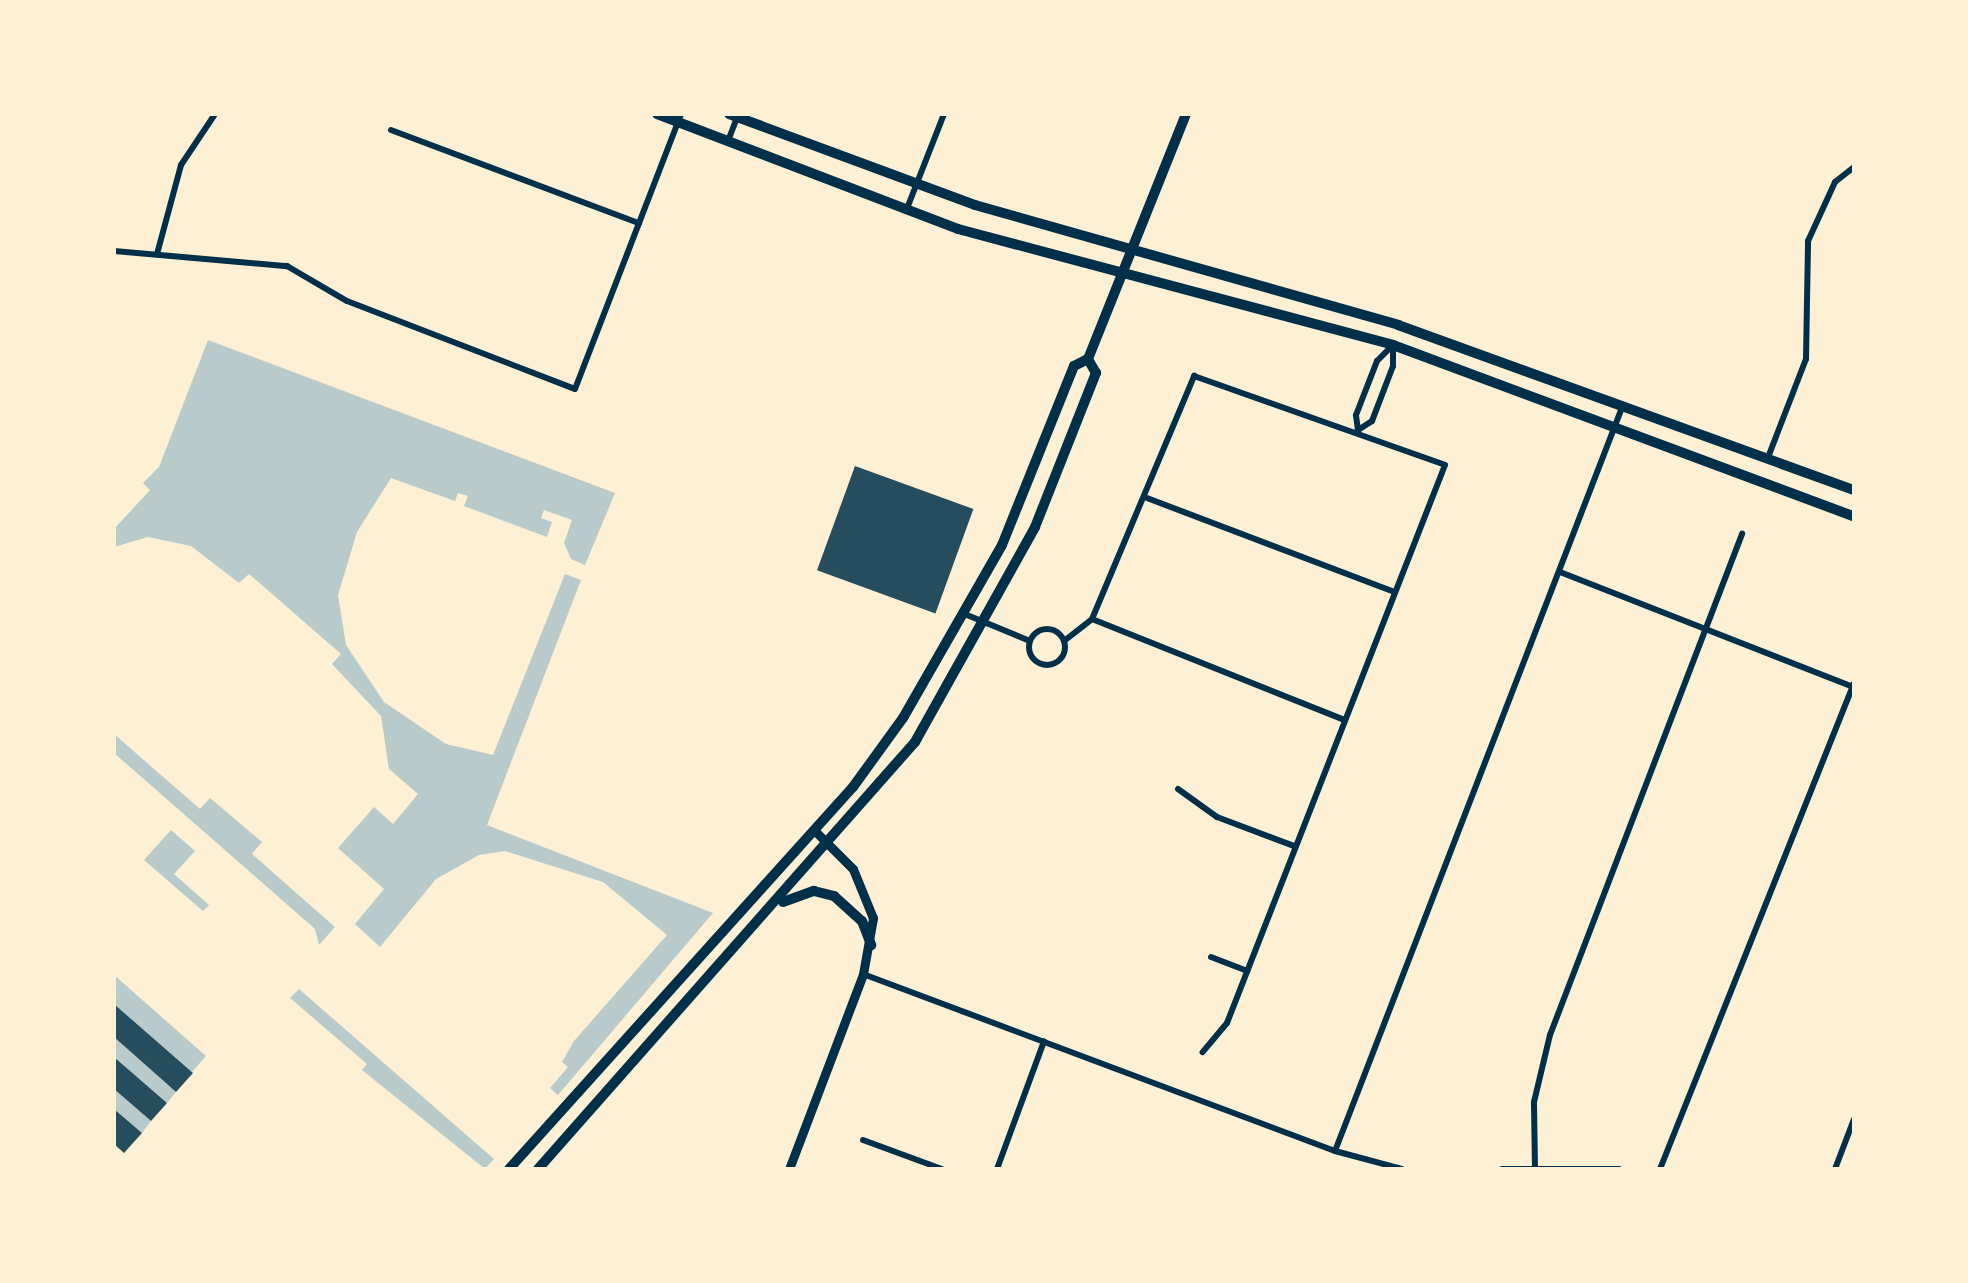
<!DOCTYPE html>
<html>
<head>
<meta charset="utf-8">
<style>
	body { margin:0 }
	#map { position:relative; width:1968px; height:1283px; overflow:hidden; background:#fdf0d5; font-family:Quicksand,sans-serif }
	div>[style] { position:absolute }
	.green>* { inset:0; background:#b9caca }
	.building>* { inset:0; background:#264d5e; transform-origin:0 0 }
	.minor>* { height:6px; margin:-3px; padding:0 3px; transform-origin:3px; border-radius:3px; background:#003049 }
	.minor>.ring { margin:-3px; padding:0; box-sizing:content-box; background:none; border:6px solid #003049; border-radius:50% }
	.secondary>* { height:9px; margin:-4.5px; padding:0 4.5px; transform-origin:4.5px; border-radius:4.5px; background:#003049 }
	.primary>* { height:10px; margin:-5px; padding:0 5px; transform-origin:5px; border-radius:5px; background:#003049 }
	span { translate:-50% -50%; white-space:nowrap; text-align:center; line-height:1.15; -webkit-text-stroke:6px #fdf0d5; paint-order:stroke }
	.frame { position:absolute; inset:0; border:116px solid #fdf0d5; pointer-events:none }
</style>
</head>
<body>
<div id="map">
	<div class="green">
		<div style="clip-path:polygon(208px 340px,615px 493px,585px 565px,571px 559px,564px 543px,572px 520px,544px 510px,541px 518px,552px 522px,547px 537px,464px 506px,468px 496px,458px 493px,455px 501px,391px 478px,357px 532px,338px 595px,346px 645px,384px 702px,446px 744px,493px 755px,565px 574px,581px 580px,487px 825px,713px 913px,558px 1095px,550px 1088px,568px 1067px,562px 1062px,574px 1041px,667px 935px,603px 882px,505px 851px,479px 855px,436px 879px,380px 947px,355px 924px,384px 889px,338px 848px,374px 807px,393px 824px,418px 794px,389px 769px,381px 716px,332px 664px,341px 654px,249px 574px,239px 583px,191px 546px,148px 537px,114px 547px,114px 529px,150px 490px,143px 483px,159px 467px)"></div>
		<div style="clip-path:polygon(114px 734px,200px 809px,210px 798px,262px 842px,252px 854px,335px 927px,319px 945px,315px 929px,114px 753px)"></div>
		<div style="clip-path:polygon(171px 830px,195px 851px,174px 874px,209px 905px,203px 911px,144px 860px)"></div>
		<div style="clip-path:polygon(114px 975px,206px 1056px,192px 1072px,114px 1004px)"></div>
		<div style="clip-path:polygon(299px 989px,494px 1159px,485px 1169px,362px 1070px,367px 1064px,290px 998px)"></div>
		<div style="clip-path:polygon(114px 1037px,176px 1092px,167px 1103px,114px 1057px)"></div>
		<div style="clip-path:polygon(114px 1089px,151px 1121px,142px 1133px,114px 1109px)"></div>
	</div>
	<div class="building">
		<div style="left:855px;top:466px;width:126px;height:111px;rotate:20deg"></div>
		<div style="clip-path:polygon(114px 1004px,193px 1073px,176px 1092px,114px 1037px)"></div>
		<div style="clip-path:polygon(114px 1057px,167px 1103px,151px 1121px,114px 1089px)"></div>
		<div style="clip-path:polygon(114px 1109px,142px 1133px,124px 1153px,114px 1144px)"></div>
	</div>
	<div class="minor">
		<div style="left:391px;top:130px;width:265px;rotate:20.6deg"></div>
		<div style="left:728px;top:141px;width:28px;rotate:-69deg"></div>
		<div style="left:906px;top:211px;width:104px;rotate:-68.6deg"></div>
		<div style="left:114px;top:251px;width:174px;rotate:5deg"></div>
		<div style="left:287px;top:266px;width:69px;rotate:30.3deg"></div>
		<div style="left:347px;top:301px;width:244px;rotate:21.1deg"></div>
		<div style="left:575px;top:389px;width:295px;rotate:-68.9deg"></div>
		<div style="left:157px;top:254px;width:92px;rotate:-74.9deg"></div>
		<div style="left:181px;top:165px;width:61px;rotate:-56.3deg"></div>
		<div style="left:1393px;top:345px;width:21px;rotate:90deg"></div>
		<div style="left:1393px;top:366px;width:59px;rotate:110.9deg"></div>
		<div style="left:1372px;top:421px;width:17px;rotate:147deg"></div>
		<div style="left:1358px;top:430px;width:15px;rotate:-98deg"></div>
		<div style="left:1356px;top:415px;width:58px;rotate:-68.7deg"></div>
		<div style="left:1377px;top:361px;width:23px;rotate:-45deg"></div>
		<div style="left:1767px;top:460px;width:108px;rotate:-68.9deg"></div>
		<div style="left:1806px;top:359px;width:118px;rotate:-89deg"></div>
		<div style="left:1808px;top:241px;width:65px;rotate:-65.4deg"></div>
		<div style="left:1835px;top:182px;width:24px;rotate:-38deg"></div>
		<div style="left:1147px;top:498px;width:262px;rotate:20.8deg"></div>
		<div style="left:1560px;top:572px;width:315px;rotate:21.4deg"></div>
		<div style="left:967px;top:615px;width:68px;rotate:22.4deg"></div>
		<div style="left:1092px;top:619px;width:264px;rotate:-67.2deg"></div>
		<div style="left:1194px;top:376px;width:266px;rotate:19.5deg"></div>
		<div style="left:1445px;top:465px;width:599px;rotate:111.34deg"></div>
		<div style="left:1227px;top:1023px;width:38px;rotate:130deg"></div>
		<div class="ring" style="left:1029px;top:629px;width:30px;height:30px"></div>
		<div style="left:1064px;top:641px;width:36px;rotate:-38deg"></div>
		<div style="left:1092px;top:619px;width:269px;rotate:21.8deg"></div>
		<div style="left:1178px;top:789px;width:48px;rotate:35.7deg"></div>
		<div style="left:1217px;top:817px;width:82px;rotate:20.6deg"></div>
		<div style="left:1211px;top:957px;width:39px;rotate:21deg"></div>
		<div style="left:863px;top:974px;width:504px;rotate:20.56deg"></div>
		<div style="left:1335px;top:1151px;width:69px;rotate:15deg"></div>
		<div style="left:863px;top:1140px;width:84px;rotate:20.2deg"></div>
		<div style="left:1335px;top:1151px;width:800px;rotate:-68.89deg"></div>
		<div style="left:997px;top:1169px;width:136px;rotate:-69.8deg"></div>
		<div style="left:1502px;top:1169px;width:117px"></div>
		<div style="left:1535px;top:1169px;width:67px;rotate:-90.9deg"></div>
		<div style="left:1534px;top:1102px;width:69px;rotate:-76.6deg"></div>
		<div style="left:1550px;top:1035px;width:537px;rotate:-69.03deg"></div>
		<div style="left:1660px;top:1169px;width:523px;rotate:-68.24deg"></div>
		<div style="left:1835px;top:1169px;width:53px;rotate:-69.2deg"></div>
	</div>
	<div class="secondary">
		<div style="left:789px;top:1169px;width:209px;rotate:-69.2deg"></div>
		<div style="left:863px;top:974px;width:57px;rotate:-79.9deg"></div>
		<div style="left:873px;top:918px;width:53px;rotate:-112.2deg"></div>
		<div style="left:853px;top:869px;width:55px;rotate:-135deg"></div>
	</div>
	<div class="primary">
		<div style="left:657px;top:114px;width:322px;rotate:20.9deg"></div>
		<div style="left:958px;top:229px;width:450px;rotate:14.9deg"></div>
		<div style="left:1393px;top:345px;width:492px;rotate:20.4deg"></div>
		<div style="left:729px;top:114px;width:262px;rotate:20.3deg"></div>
		<div style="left:975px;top:205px;width:440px;rotate:15.8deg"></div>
		<div style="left:1398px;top:325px;width:485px;rotate:19.9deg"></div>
		<div style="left:783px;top:902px;width:33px;rotate:-20deg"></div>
		<div style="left:814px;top:891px;width:21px;rotate:14deg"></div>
		<div style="left:834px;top:896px;width:38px;rotate:42deg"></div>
		<div style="left:862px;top:921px;width:26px;rotate:69deg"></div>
		<div style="left:509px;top:1169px;width:514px;rotate:-48deg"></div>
		<div style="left:853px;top:787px;width:85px;rotate:-54.1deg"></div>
		<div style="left:903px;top:718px;width:199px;rotate:-60.2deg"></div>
		<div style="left:1002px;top:545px;width:193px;rotate:-68.1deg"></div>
		<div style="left:1074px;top:366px;width:16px;rotate:-27deg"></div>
		<div style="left:1088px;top:359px;width:264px;rotate:-68.2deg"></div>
		<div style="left:538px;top:1169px;width:570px;rotate:-48.56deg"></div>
		<div style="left:915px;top:742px;width:246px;rotate:-60.8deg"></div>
		<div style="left:1035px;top:527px;width:166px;rotate:-68.4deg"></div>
		<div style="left:1096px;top:373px;width:16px;rotate:-120deg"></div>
	</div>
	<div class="frame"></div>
</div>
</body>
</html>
